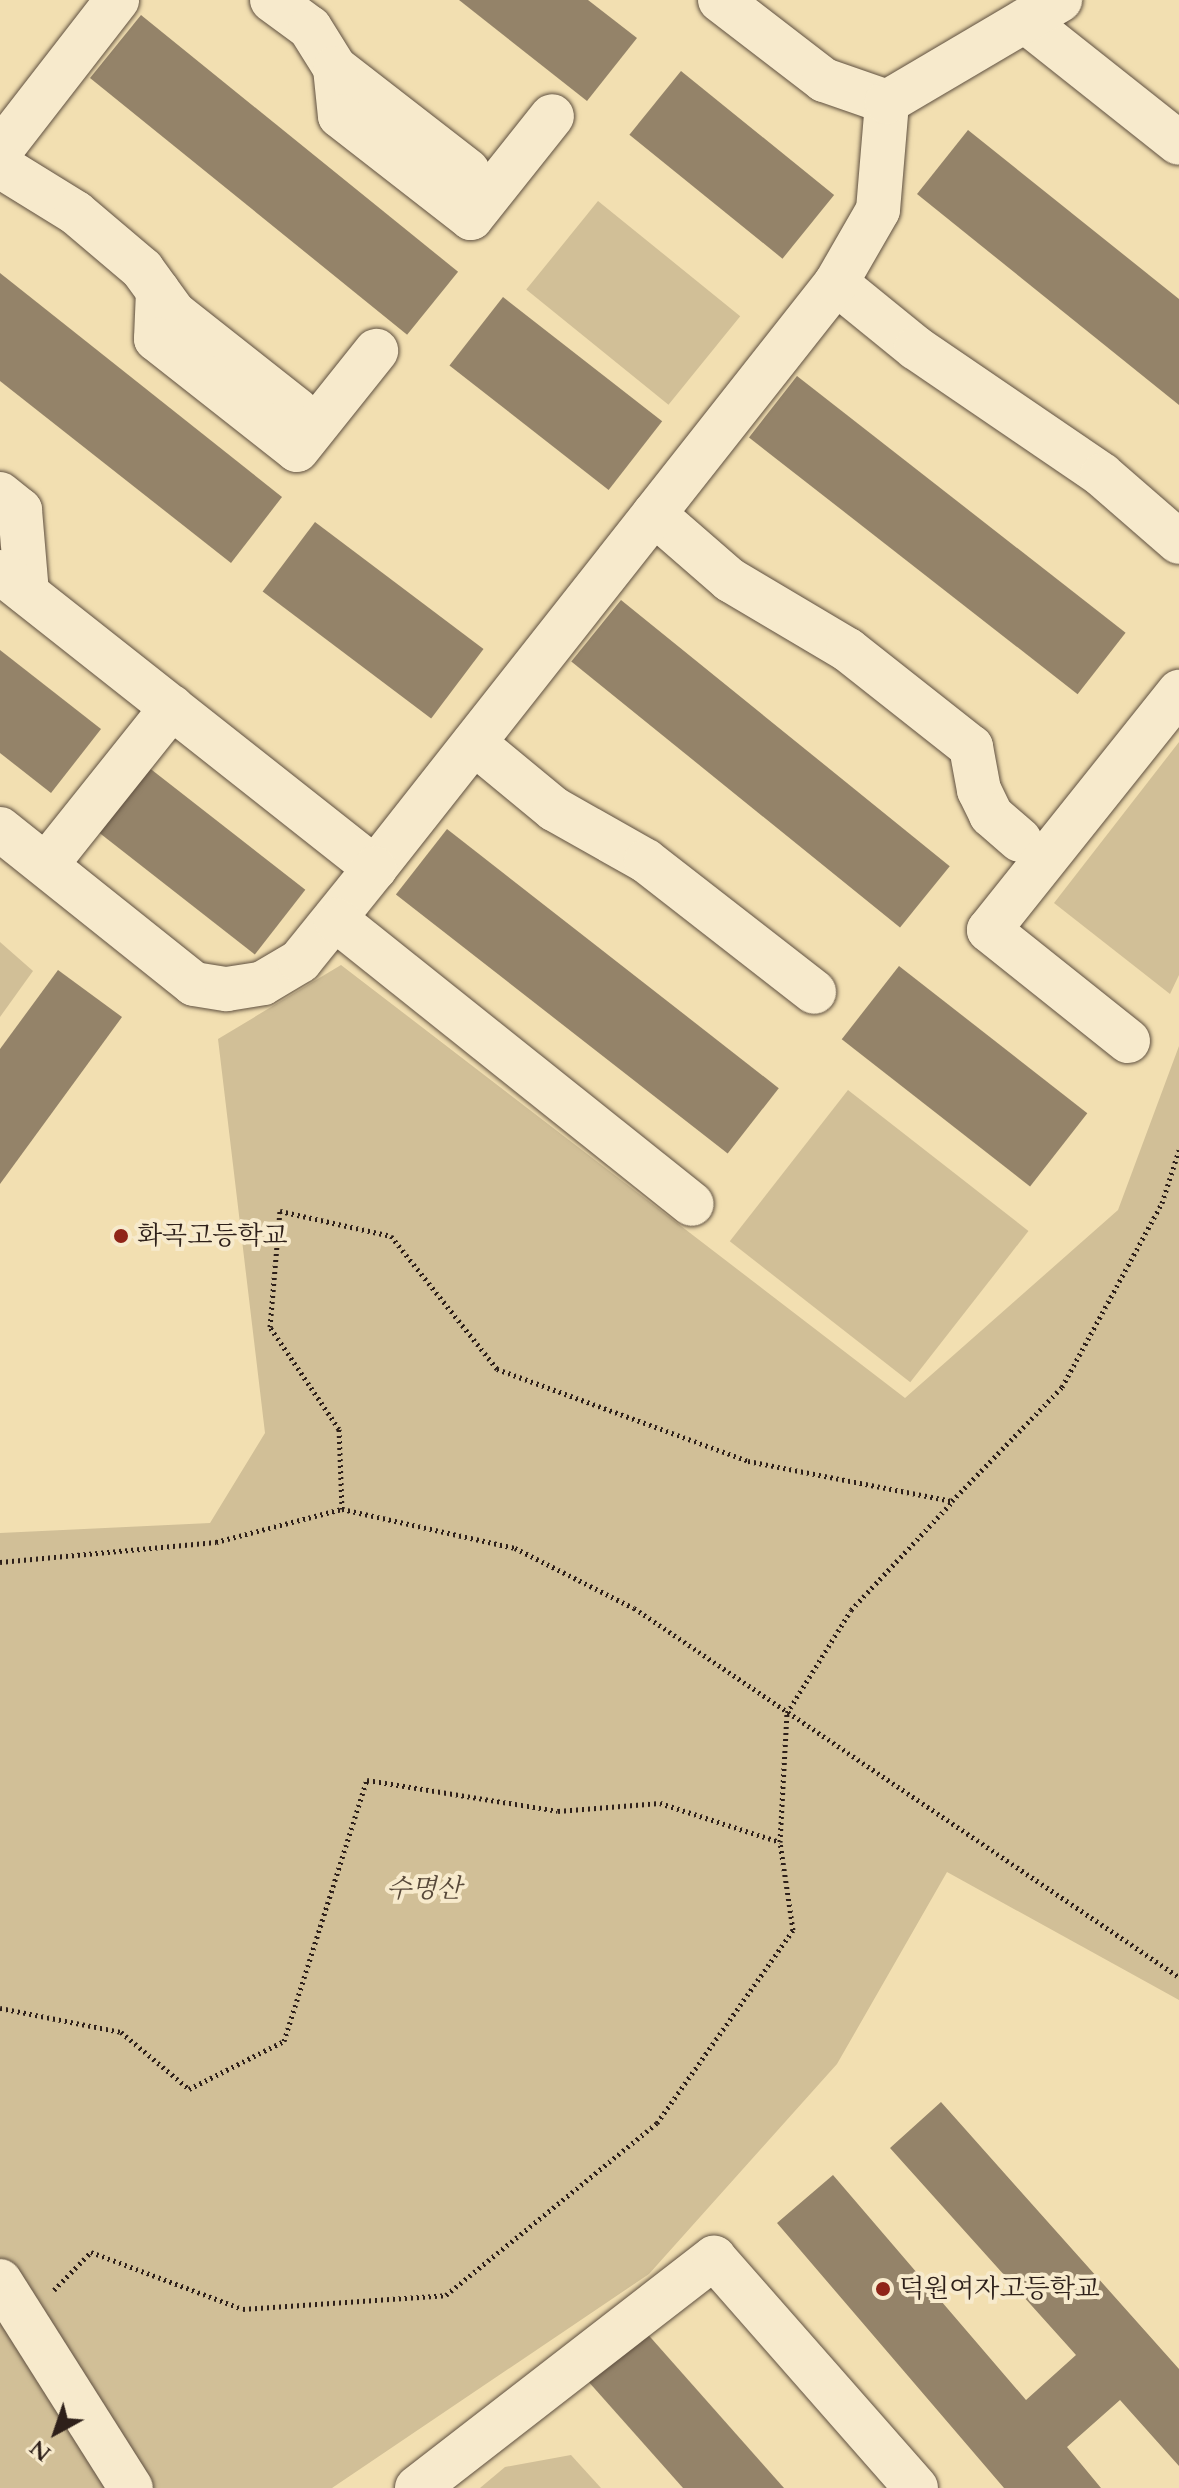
<!DOCTYPE html>
<html>
<head>
<meta charset="utf-8">
<style>
	body { margin:0 }
	#map { position:relative; width:1179px; height:2488px; overflow:hidden; background:#f2dfb1; font-family:Cardo,"Noto Serif KR",serif }
	div>[style] { position:absolute }
	.green>* { inset:0; background:#d1bf97; transform-origin:0 0 }
	.building>* { inset:0; background:#948369; transform-origin:0 0 }
	.path>* { height:5px; margin-top:-2.5px; transform-origin:0; background:repeating-linear-gradient(90deg,#2e201a 0 2px,transparent 0 6px) }
	.roads { filter:drop-shadow(0 0 2px #5f5040) drop-shadow(0 0 2px #5f5040) }
	.minor>* { height:44px; margin:-22px; padding:0 22px; transform-origin:22px; border-radius:22px; background:#f7eacc }
	.dots>* { width:22px; height:22px; translate:-50% -50%; box-sizing:border-box; border:4px solid #f7eacc; border-radius:50% }
	span { translate:-50% -50%; white-space:nowrap; text-align:center; line-height:1.15; -webkit-text-stroke:8px #f7eacc; paint-order:stroke }
	.poi-label { font-size:26px; color:#2e201a }
	.left { translate:0 -50%; text-align:left }
	.park-label { font-size:26px; color:#574839; font-style:italic }
	.north { position:absolute; left:16px; top:2392px; width:80px; height:80px; -webkit-text-stroke:6px #f7eacc; paint-order:stroke; rotate:220deg; font-size:22px; font-weight:700; line-height:32px; text-align:center; color:#2e201a }
	.north::after { content:''; display:block; margin:auto; width:28px; height:36px; background:#2e201a; clip-path:polygon(50% 0,100% 100%,50% 72%,0 100%) }
</style>
</head>
<body>
<div id="map">
	<div class="green">
		<div style="left:598px;top:201px;width:183px;height:114px;rotate:39deg"></div>
		<div style="clip-path:polygon(1179px 742px,1179px 975px,1170px 994px,1054px 903px)"></div>
		<div style="clip-path:polygon(0 942px,33px 971px,0 1017px)"></div>
		<div style="clip-path:polygon(341px 965px,905px 1398px,1118px 1210px,1179px 1046px,1179px 2000px,947px 1872px,837px 2064px,649px 2274px,332px 2488px,0 2488px,0 1533px,210px 1523px,265px 1433px,218px 1039px)"></div>
		<div style="left:848px;top:1090px;width:229px;height:192px;rotate:38deg"></div>
		<div style="clip-path:polygon(571px 2455px,601px 2488px,480px 2488px,505px 2467px)"></div>
	</div>
	<div class="building">
		<div style="clip-path:polygon(459px 0,588px 0,637px 38px,587px 101px)"></div>
		<div style="left:141px;top:15px;width:408px;height:81px;rotate:39deg"></div>
		<div style="left:681px;top:71px;width:197px;height:82px;rotate:39deg"></div>
		<div style="clip-path:polygon(968px 130px,1179px 299px,1179px 405px,917px 194px)"></div>
		<div style="clip-path:polygon(0 273px,282px 497px,231px 563px,0 381px)"></div>
		<div style="left:503px;top:297px;width:202px;height:87px;rotate:38deg"></div>
		<div style="left:797px;top:376px;width:417px;height:78px;rotate:38deg"></div>
		<div style="left:315px;top:522px;width:211px;height:87px;rotate:37deg"></div>
		<div style="left:621px;top:600px;width:423px;height:79px;rotate:39deg"></div>
		<div style="clip-path:polygon(0 650px,101px 729px,51px 793px,0 753px)"></div>
		<div style="left:143px;top:763px;width:206px;height:82px;rotate:38deg"></div>
		<div style="left:447px;top:829px;width:421px;height:83px;rotate:38deg"></div>
		<div style="left:899px;top:966px;width:239px;height:93px;rotate:38deg"></div>
		<div style="clip-path:polygon(58px 970px,122px 1017px,0 1184px,0 1049px)"></div>
		<div style="clip-path:polygon(941px 2102px,1179px 2369px,1179px 2466px,1120px 2400px,1067px 2447px,1101px 2488px,1004px 2488px,777px 2223px,833px 2175px,1026px 2400px,1076px 2355px,890px 2148px)"></div>
		<div style="clip-path:polygon(644px 2330px,784px 2488px,683px 2488px,587px 2380px)"></div>
	</div>
	<div class="path">
		<div style="left:342px;top:1509px;width:177px;rotate:12.7deg"></div>
		<div style="left:515px;top:1548px;width:133px;rotate:26.8deg"></div>
		<div style="left:634px;top:1608px;width:658px;rotate:34.1deg"></div>
		<div style="left:0;top:1562px;width:217px;rotate:-5.3deg"></div>
		<div style="left:216px;top:1542px;width:130px;rotate:-14.7deg"></div>
		<div style="left:342px;top:1509px;width:80px;rotate:-92.1deg"></div>
		<div style="left:339px;top:1429px;width:123px;rotate:-124.1deg"></div>
		<div style="left:270px;top:1327px;width:116px;rotate:-85.1deg"></div>
		<div style="left:280px;top:1211px;width:114px;rotate:12.7deg"></div>
		<div style="left:391px;top:1236px;width:170px;rotate:51.4deg"></div>
		<div style="left:497px;top:1369px;width:267px;rotate:20.1deg"></div>
		<div style="left:748px;top:1461px;width:208px;rotate:11.1deg"></div>
		<div style="left:952px;top:1501px;width:158px;rotate:-46deg"></div>
		<div style="left:1062px;top:1387px;width:209px;rotate:-61.5deg"></div>
		<div style="left:1162px;top:1203px;width:56px;rotate:-72.2deg"></div>
		<div style="left:0;top:2008px;width:123px;rotate:11.2deg"></div>
		<div style="left:121px;top:2032px;width:89px;rotate:40deg"></div>
		<div style="left:189px;top:2089px;width:106px;rotate:-26.8deg"></div>
		<div style="left:284px;top:2041px;width:274px;rotate:-72.4deg"></div>
		<div style="left:367px;top:1780px;width:193px;rotate:9.2deg"></div>
		<div style="left:558px;top:1811px;width:102px;rotate:-4.5deg"></div>
		<div style="left:660px;top:1803px;width:126px;rotate:18deg"></div>
		<div style="left:54px;top:2290px;width:53px;rotate:-45.8deg"></div>
		<div style="left:91px;top:2252px;width:162px;rotate:20.6deg"></div>
		<div style="left:243px;top:2309px;width:203px;rotate:-3.9deg"></div>
		<div style="left:446px;top:2295px;width:272px;rotate:-39.2deg"></div>
		<div style="left:657px;top:2123px;width:236px;rotate:-54.8deg"></div>
		<div style="left:793px;top:1930px;width:89px;rotate:-98.4deg"></div>
		<div style="left:780px;top:1842px;width:129px;rotate:-86.9deg"></div>
		<div style="left:787px;top:1713px;width:121px;rotate:-58.1deg"></div>
		<div style="left:851px;top:1610px;width:148px;rotate:-46.9deg"></div>
	</div>
	<div class="roads">
		<div class="minor">
			<div style="left:272px;top:0;width:47px;rotate:36.4deg"></div>
			<div style="left:310px;top:28px;width:47px;rotate:58deg"></div>
			<div style="left:335px;top:68px;width:168px;rotate:37.8deg"></div>
			<div style="left:720px;top:0;width:131px;rotate:37.6deg"></div>
			<div style="left:824px;top:80px;width:67px;rotate:19.2deg"></div>
			<div style="left:1025px;top:21px;width:196px;rotate:38.4deg"></div>
			<div style="left:335px;top:68px;width:48px;rotate:84.1deg"></div>
			<div style="left:340px;top:116px;width:166px;rotate:37.9deg"></div>
			<div style="left:471px;top:218px;width:130px;rotate:-51.5deg"></div>
			<div style="left:0;top:151px;width:191px;rotate:-52.2deg"></div>
			<div style="left:0;top:166px;width:89px;rotate:31.7deg"></div>
			<div style="left:76px;top:213px;width:87px;rotate:40.3deg"></div>
			<div style="left:142px;top:269px;width:54px;rotate:54deg"></div>
			<div style="left:174px;top:313px;width:157px;rotate:38.3deg"></div>
			<div style="left:836px;top:283px;width:103px;rotate:39.1deg"></div>
			<div style="left:916px;top:348px;width:225px;rotate:34.3deg"></div>
			<div style="left:1102px;top:475px;width:102px;rotate:41deg"></div>
			<div style="left:158px;top:291px;width:48px;rotate:92.4deg"></div>
			<div style="left:156px;top:339px;width:179px;rotate:38.2deg"></div>
			<div style="left:297px;top:450px;width:127px;rotate:-51.4deg"></div>
			<div style="left:0;top:494px;width:26px;rotate:39deg"></div>
			<div style="left:20px;top:510px;width:83px;rotate:85.2deg"></div>
			<div style="left:654px;top:514px;width:101px;rotate:41deg"></div>
			<div style="left:730px;top:580px;width:137px;rotate:30.7deg"></div>
			<div style="left:848px;top:650px;width:157px;rotate:38.3deg"></div>
			<div style="left:971px;top:747px;width:44px;rotate:79.5deg"></div>
			<div style="left:979px;top:790px;width:28px;rotate:64deg"></div>
			<div style="left:991px;top:815px;width:38px;rotate:41deg"></div>
			<div style="left:0;top:572px;width:478px;rotate:38.3deg"></div>
			<div style="left:375px;top:868px;width:745px;rotate:-51.76deg"></div>
			<div style="left:836px;top:283px;width:84px;rotate:-60.1deg"></div>
			<div style="left:878px;top:210px;width:108px;rotate:-85.2deg"></div>
			<div style="left:887px;top:102px;width:201px;rotate:-30.5deg"></div>
			<div style="left:474px;top:743px;width:104px;rotate:39.5deg"></div>
			<div style="left:554px;top:809px;width:106px;rotate:29.5deg"></div>
			<div style="left:646px;top:861px;width:213px;rotate:37.9deg"></div>
			<div style="left:0;top:829px;width:248px;rotate:38.6deg"></div>
			<div style="left:194px;top:984px;width:33px;rotate:9deg"></div>
			<div style="left:227px;top:989px;width:36px;rotate:-9deg"></div>
			<div style="left:263px;top:983px;width:43px;rotate:-30.7deg"></div>
			<div style="left:300px;top:961px;width:119px;rotate:-51.1deg"></div>
			<div style="left:46px;top:865px;width:202px;rotate:-51.4deg"></div>
			<div style="left:336px;top:920px;width:455px;rotate:38.6deg"></div>
			<div style="left:1128px;top:1041px;width:178px;rotate:-141.4deg"></div>
			<div style="left:989px;top:930px;width:305px;rotate:-51.4deg"></div>
			<div style="left:0;top:2281px;width:245px;rotate:57.7deg"></div>
			<div style="left:417px;top:2488px;width:376px;rotate:-37.8deg"></div>
			<div style="left:714px;top:2258px;width:306px;rotate:48.7deg"></div>
		</div>
	</div>
	<div class="dots">
		<div style="left:121px;top:1236px;background:#8f2418"></div>
		<div style="left:883px;top:2289px;background:#8f2418"></div>
	</div>
	<div class="poi-label">
		<span class="left" style="left:137px;top:1236px">화곡고등학교</span>
		<span class="left" style="left:899px;top:2289px">덕원여자고등학교</span>
	</div>
	<div class="park-label">
		<span style="left:424px;top:1889px">수명산</span>
	</div>
	<div class="north">N</div>
</div>
</body>
</html>
